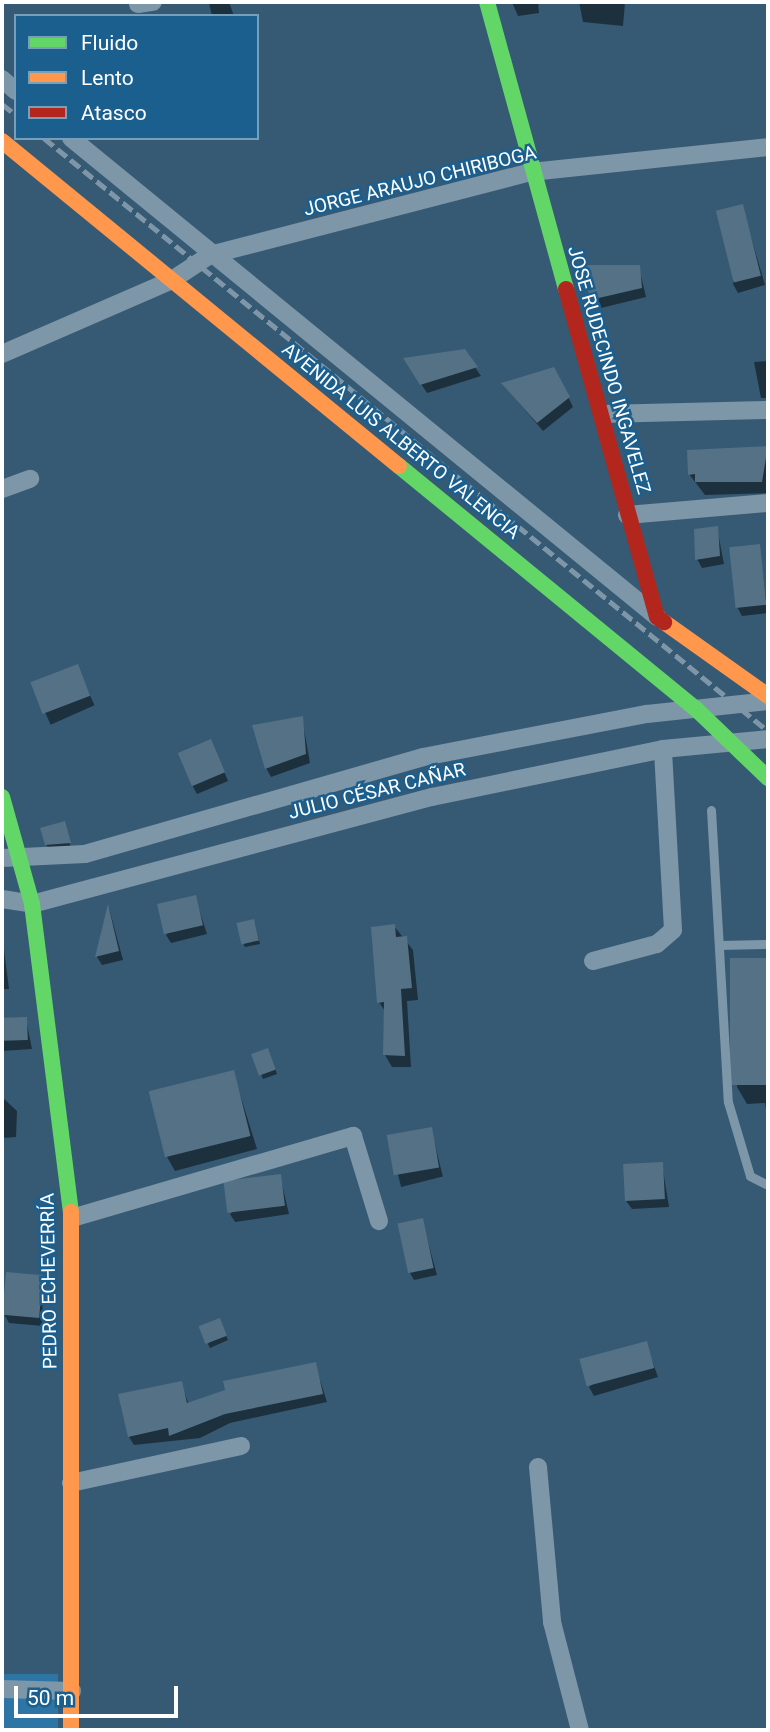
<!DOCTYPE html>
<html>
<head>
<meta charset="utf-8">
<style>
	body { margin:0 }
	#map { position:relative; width:770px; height:1732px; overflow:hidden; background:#365a74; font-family:Roboto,sans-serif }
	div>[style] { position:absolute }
	.green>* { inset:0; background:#2c75a4; transform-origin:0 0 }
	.shadow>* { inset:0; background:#0007; transform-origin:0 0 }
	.building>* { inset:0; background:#547186; transform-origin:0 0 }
	.lane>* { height:9px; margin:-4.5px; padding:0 4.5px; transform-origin:4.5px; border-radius:4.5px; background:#7d96a8 }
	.street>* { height:18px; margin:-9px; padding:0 9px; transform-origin:9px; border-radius:9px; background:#7d96a8 }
	.fast>* { height:16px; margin:-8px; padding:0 8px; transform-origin:8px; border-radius:8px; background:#63d668 }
	.slow>* { height:16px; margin:-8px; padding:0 8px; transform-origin:8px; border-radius:8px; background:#ff974d }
	.jam>* { height:16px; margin:-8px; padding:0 8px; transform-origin:8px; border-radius:8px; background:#b3261e }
	.rail>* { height:5px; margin-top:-2.5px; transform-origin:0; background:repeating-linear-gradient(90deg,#7e96a7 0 12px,transparent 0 17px) }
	span { translate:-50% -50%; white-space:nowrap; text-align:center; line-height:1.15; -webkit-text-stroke:5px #1b5f8f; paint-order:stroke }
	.street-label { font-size:19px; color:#fff }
	.frame { position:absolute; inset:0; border:4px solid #fff; pointer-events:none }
	.legend { position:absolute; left:14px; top:14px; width:245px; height:126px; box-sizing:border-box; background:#1b5f8f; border:2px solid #769fbc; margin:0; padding:9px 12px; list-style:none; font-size:21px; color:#fff }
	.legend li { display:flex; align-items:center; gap:14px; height:35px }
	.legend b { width:35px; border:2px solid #769fbc }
	.scale { position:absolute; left:14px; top:1686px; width:164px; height:32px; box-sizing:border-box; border:4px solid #fff; border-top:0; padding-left:9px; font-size:21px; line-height:24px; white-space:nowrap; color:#fff; -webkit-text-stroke:5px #1b5f8f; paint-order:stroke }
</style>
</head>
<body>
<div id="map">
	<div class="green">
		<div style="left:2px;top:1674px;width:56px;height:56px"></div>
	</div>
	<div class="shadow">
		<div style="clip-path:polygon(229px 2px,234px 16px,212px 16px,209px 3px)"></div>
		<div style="clip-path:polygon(512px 2px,538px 2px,539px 13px,518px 16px)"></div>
		<div style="clip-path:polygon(579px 2px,625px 2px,623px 26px,583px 22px)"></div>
		<div style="clip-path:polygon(742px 206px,765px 285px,738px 293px,733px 284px)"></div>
		<div style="clip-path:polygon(585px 267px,639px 267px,646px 297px,597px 309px)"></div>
		<div style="clip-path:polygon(464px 351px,481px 376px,427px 393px,410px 367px)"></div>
		<div style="clip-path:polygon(768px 361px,768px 398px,761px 398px,754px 362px)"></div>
		<div style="clip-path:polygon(559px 378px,573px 407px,543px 431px,503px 384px)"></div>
		<div style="clip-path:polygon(768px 448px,768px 493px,705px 495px,689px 474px,689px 451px)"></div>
		<div style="clip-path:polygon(717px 528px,724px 564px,702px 568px,697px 559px)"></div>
		<div style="clip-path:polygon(759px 546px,768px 613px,742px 616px,737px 607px)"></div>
		<div style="left:77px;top:666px;width:43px;height:48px;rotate:66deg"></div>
		<div style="clip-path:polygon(302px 718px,310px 763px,271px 777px,266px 768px)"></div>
		<div style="clip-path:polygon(215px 750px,228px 781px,197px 794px,192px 785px)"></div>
		<div style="clip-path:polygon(64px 823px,72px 852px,51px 853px,46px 844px)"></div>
		<div style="clip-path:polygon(195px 897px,207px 934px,171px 943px,166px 935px)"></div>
		<div style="clip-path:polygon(109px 908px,123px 960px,102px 965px,97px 957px)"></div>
		<div style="clip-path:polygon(255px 924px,260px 944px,245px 947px,243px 943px)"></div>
		<div style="clip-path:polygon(394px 926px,413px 950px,418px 1000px,407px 1001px,411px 1067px,392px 1067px,385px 1055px,386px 1013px,379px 1002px)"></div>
		<div style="clip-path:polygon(2px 934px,9px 989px,2px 989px)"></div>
		<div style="clip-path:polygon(768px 960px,768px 1121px,765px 1103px,747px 1104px,737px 1087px,732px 961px)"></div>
		<div style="clip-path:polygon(26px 1019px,32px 1049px,2px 1051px,2px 1020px)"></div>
		<div style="clip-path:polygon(270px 1054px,277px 1074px,263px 1079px,254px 1056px)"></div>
		<div style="clip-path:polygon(233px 1072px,257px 1149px,175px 1171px,167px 1157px)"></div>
		<div style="clip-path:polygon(2px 1097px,17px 1111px,16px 1137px,2px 1138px)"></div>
		<div style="left:431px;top:1129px;width:49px;height:43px;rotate:76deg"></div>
		<div style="clip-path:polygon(662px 1164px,669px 1207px,632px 1209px,626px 1201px)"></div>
		<div style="clip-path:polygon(280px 1176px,289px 1214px,235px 1222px,230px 1214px)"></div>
		<div style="clip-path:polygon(422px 1220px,437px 1275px,414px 1280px,410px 1273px)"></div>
		<div style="clip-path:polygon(42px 1276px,43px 1326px,9px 1323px,4px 1314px)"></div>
		<div style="clip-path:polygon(221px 1324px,228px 1340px,210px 1348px,208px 1344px)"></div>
		<div style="clip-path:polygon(646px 1344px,658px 1377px,594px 1396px,589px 1387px)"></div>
		<div style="clip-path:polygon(315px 1364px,327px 1402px,230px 1423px,200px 1438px,134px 1445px,129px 1437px,181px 1383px,189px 1405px)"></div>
	</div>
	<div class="building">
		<div style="left:743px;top:204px;width:74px;height:28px;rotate:76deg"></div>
		<div style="clip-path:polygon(583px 265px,640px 265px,642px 288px,590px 300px)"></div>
		<div style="clip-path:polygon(465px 349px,478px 367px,420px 385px,403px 358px)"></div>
		<div style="clip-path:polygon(554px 367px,570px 397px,537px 423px,501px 383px)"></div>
		<div style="clip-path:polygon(768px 446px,762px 482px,695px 482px,695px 474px,688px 475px,687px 450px)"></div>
		<div style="clip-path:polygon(718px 526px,720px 556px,695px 560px,694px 529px)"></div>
		<div style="left:760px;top:544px;width:61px;height:31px;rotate:84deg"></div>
		<div style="left:78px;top:664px;width:34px;height:51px;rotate:69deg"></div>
		<div style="clip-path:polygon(303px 716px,306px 754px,265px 769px,252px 725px)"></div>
		<div style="left:211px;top:739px;width:36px;height:36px;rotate:67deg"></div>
		<div style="clip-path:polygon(65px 821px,71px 843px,45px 845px,40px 828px)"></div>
		<div style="left:196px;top:895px;width:31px;height:40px;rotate:77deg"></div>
		<div style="clip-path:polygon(108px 904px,119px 951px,95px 957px)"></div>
		<div style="left:254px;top:919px;width:22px;height:18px;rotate:77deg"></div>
		<div style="clip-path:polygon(395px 924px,396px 937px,407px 936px,412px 988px,401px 989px,405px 1056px,383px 1055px,384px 1002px,377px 1003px,371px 927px)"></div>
		<div style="left:768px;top:958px;width:127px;height:38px;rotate:90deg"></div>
		<div style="left:27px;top:1017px;width:23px;height:25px;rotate:88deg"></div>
		<div style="left:268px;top:1048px;width:23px;height:18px;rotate:70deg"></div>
		<div style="left:234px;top:1070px;width:68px;height:88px;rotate:76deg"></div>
		<div style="left:432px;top:1127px;width:41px;height:46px;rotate:80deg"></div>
		<div style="left:663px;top:1162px;width:37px;height:40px;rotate:87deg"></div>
		<div style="left:281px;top:1174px;width:32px;height:58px;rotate:83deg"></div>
		<div style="left:423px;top:1218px;width:51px;height:26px;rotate:78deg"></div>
		<div style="left:6px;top:1272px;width:37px;height:43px;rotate:5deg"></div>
		<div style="left:220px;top:1318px;width:19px;height:23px;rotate:69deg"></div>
		<div style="left:647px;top:1341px;width:28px;height:70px;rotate:75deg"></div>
		<div style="clip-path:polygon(316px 1362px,323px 1394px,225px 1414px,169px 1436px,168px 1428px,128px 1437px,118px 1394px,182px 1381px,187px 1403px,225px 1390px,223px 1381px)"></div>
	</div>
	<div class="lane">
		<div style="left:711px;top:810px;width:292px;rotate:86.7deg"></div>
		<div style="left:728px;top:1102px;width:77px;rotate:73.4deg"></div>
		<div style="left:750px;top:1176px;width:20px;rotate:27deg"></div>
		<div style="left:719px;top:945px;width:49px;rotate:-1.2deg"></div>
	</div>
	<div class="street">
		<div style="left:138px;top:4px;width:15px;rotate:-8deg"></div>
		<div style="left:2px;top:79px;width:18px;rotate:41deg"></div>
		<div style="left:71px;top:138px;width:757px;rotate:39.26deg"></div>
		<div style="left:2px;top:354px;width:185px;rotate:-23.5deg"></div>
		<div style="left:172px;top:280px;width:45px;rotate:-33.3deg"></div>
		<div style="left:210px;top:255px;width:332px;rotate:-14.5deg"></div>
		<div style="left:531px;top:172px;width:238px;rotate:-6deg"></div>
		<div style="left:603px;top:414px;width:165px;rotate:-1.4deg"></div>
		<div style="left:2px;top:489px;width:30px;rotate:-20deg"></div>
		<div style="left:627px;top:515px;width:142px;rotate:-4.9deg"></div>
		<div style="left:2px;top:858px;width:83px;rotate:-2.8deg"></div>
		<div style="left:85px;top:854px;width:352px;rotate:-16deg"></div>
		<div style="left:423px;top:757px;width:228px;rotate:-10.9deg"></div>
		<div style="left:647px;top:714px;width:122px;rotate:-6.1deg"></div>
		<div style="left:2px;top:899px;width:30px;rotate:9deg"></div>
		<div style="left:32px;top:904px;width:414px;rotate:-15deg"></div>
		<div style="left:432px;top:797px;width:236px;rotate:-11.7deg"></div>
		<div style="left:663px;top:749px;width:105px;rotate:-5.4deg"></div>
		<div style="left:593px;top:961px;width:66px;rotate:-14.9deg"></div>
		<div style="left:657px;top:944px;width:21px;rotate:-41deg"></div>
		<div style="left:673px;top:930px;width:181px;rotate:-93.2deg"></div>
		<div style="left:72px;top:1218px;width:293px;rotate:-16.3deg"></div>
		<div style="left:353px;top:1136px;width:89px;rotate:73deg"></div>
		<div style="left:538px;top:1467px;width:156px;rotate:84.8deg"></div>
		<div style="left:552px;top:1622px;width:112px;rotate:75.5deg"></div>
		<div style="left:71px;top:1483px;width:174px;rotate:-12.3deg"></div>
		<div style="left:2px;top:1689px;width:70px;rotate:1.6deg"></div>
	</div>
	<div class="fast">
		<div style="left:487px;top:2px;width:298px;rotate:74.6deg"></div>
		<div style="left:399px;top:466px;width:384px;rotate:39.3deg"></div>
		<div style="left:696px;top:709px;width:100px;rotate:43.8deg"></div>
		<div style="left:2px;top:797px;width:111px;rotate:74.3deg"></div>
		<div style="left:32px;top:904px;width:310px;rotate:82.8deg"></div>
	</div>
	<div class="slow">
		<div style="left:2px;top:141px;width:513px;rotate:39.31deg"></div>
		<div style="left:664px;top:622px;width:128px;rotate:35.4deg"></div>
		<div style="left:71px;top:1730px;width:518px;rotate:-90deg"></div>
	</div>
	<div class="jam">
		<div style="left:566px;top:289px;width:340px;rotate:74.5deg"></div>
		<div style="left:657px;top:617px;width:9px;rotate:36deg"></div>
	</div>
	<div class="rail">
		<div style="left:2px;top:104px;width:18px;rotate:38deg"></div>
		<div style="left:44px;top:138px;width:936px;rotate:39.32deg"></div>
	</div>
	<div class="street-label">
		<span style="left:420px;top:181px;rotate:-14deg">JORGE ARAUJO CHIRIBOGA</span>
		<span style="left:609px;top:370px;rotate:74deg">JOSE RUDECINDO INGAVELEZ</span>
		<span style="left:401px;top:441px;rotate:39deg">AVENIDA LUIS ALBERTO VALENCIA</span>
		<span style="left:377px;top:791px;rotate:-14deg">JULIO CÉSAR CAÑAR</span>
		<span style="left:49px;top:1281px;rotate:-91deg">PEDRO ECHEVERRÍA</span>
	</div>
	<div class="frame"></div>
	<ul class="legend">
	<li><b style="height:9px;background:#63d668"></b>Fluido</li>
	<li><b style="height:9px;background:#ff974d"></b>Lento</li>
	<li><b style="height:9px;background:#b3261e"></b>Atasco</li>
	</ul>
	<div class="scale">50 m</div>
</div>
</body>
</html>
